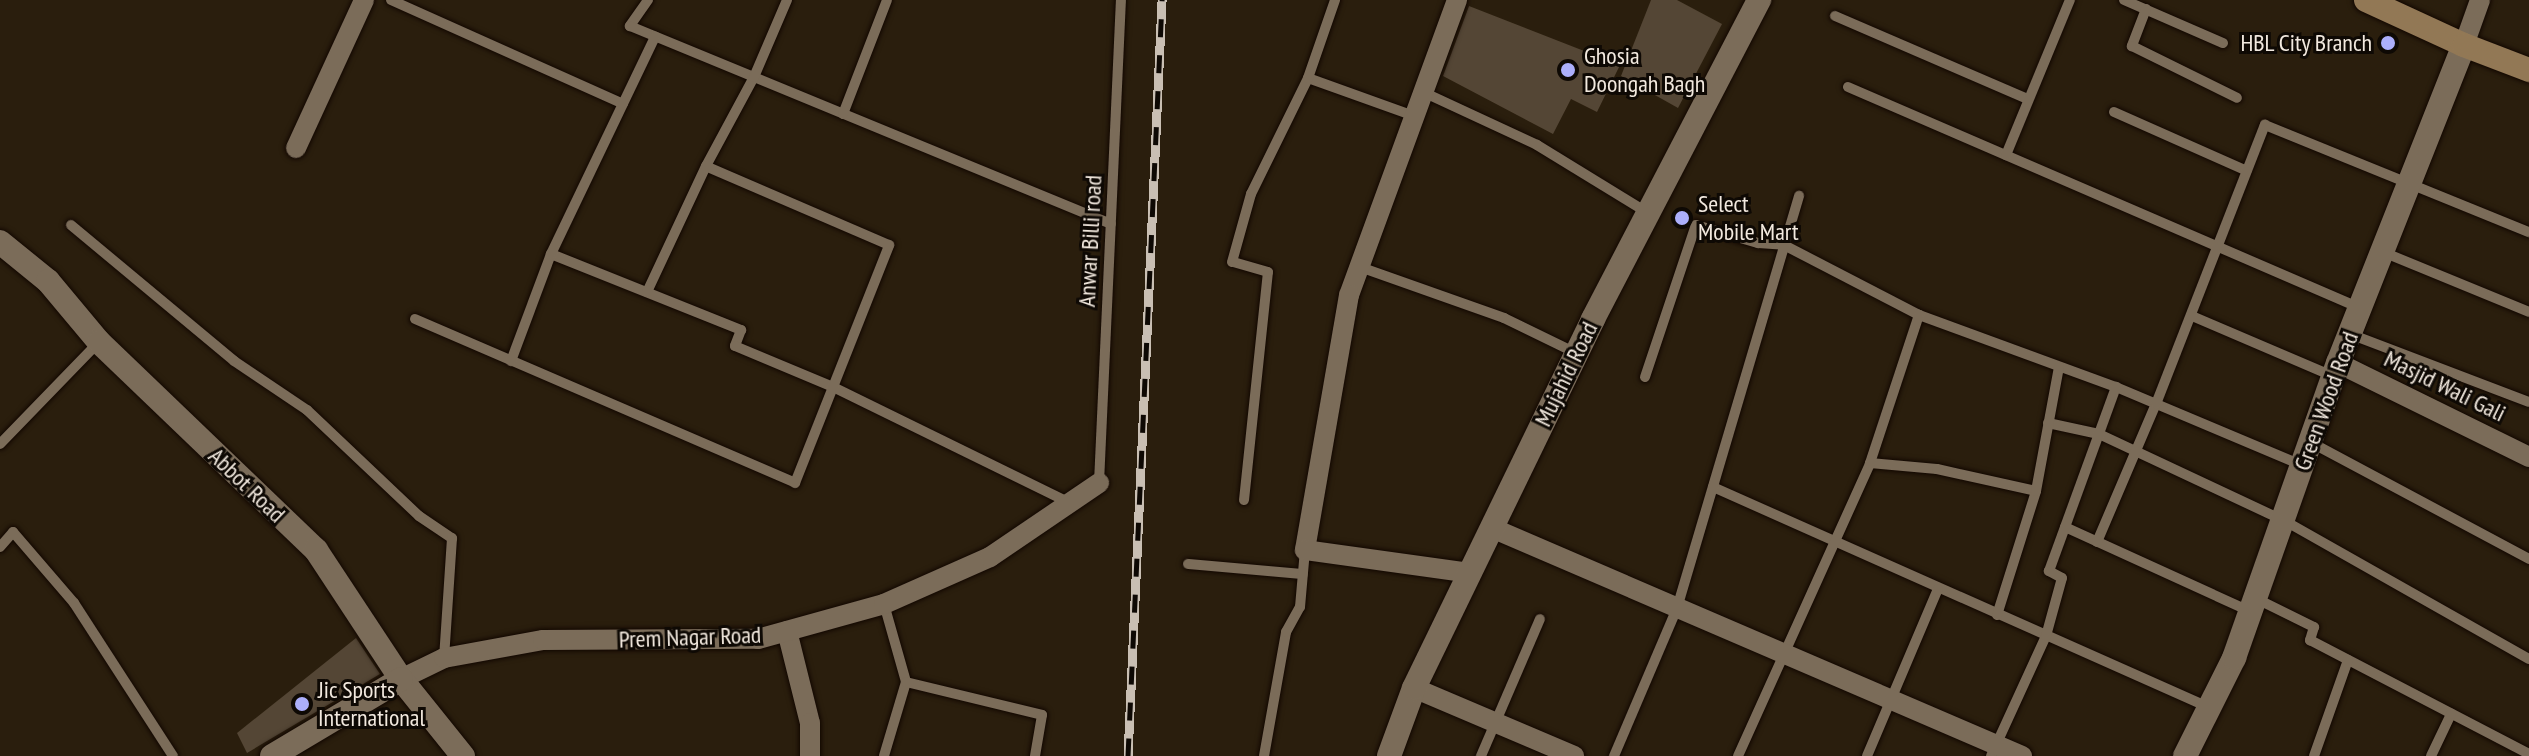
<!DOCTYPE html>
<html>
<head>
<meta charset="utf-8">
<style>
	body { margin:0 }
	#map { position:relative; width:2529px; height:756px; overflow:hidden; background:#2a1e0d; font-family:"PT Sans Narrow",sans-serif }
	div>[style] { position:absolute }
	.building>* { inset:0; background:#544635 }
	.roads { filter:drop-shadow(0 0 2px #120700) drop-shadow(0 0 2px #120700) }
	.service>* { height:10px; margin:-5px; padding:0 5px; transform-origin:5px; border-radius:5px; background:#7b6c59 }
	.minor>* { height:20px; margin:-10px; padding:0 10px; transform-origin:10px; border-radius:10px; background:#7b6c59 }
	.tertiary>* { height:24px; margin:-12px; padding:0 12px; transform-origin:12px; border-radius:12px; background:#7b6c59 }
	.secondary>* { height:24px; margin:-12px; padding:0 12px; transform-origin:12px; border-radius:12px; background:#927855 }
	.rail>* { height:9px; margin-top:-4.5px; transform-origin:0; background:repeating-linear-gradient(90deg,#0e0904 0 18px,#c9bfb3 0 36px); box-sizing:border-box; border-block:2px solid #c9bfb3 }
	.dots>* { width:22px; height:22px; translate:-50% -50%; box-sizing:border-box; border:4px solid #0e0904; border-radius:50% }
	span { translate:-50% -50%; white-space:nowrap; text-align:center; line-height:1.15; -webkit-text-stroke:6px #0e0904; paint-order:stroke }
	.poi-label { font-size:24px; color:#f2e9df }
	.right { translate:-100% -50%; text-align:right }
	.left { translate:0 -50%; text-align:left }
	.street-label { font-size:24px; color:#f2e9df }
</style>
</head>
<body>
<div id="map">
	<div class="building">
		<div style="clip-path:polygon(1651px 0,1677px 0,1722px 24px,1678px 108px,1621px 76px)"></div>
		<div style="clip-path:polygon(1469px 6px,1620px 65px,1597px 112px,1571px 99px,1553px 134px,1443px 76px)"></div>
		<div style="clip-path:polygon(356px 638px,380px 674px,247px 753px,237px 733px)"></div>
	</div>
	<div class="roads">
		<div class="service">
			<div style="left:391px;top:0;width:254px;rotate:24.1deg"></div>
			<div style="left:648px;top:0;width:32px;rotate:125deg"></div>
			<div style="left:630px;top:26px;width:520px;rotate:22.37deg"></div>
			<div style="left:2124px;top:0;width:108px;rotate:23.5deg"></div>
			<div style="left:2146px;top:9px;width:40px;rotate:111deg"></div>
			<div style="left:2132px;top:46px;width:117px;rotate:26.3deg"></div>
			<div style="left:1835px;top:16px;width:210px;rotate:23.3deg"></div>
			<div style="left:1308px;top:78px;width:113px;rotate:19.7deg"></div>
			<div style="left:1848px;top:87px;width:558px;rotate:23.35deg"></div>
			<div style="left:1423px;top:92px;width:126px;rotate:24.9deg"></div>
			<div style="left:1537px;top:145px;width:130px;rotate:31.5deg"></div>
			<div style="left:2114px;top:112px;width:145px;rotate:23.9deg"></div>
			<div style="left:843px;top:114px;width:122px;rotate:-68.9deg"></div>
			<div style="left:2006px;top:155px;width:168px;rotate:-67.6deg"></div>
			<div style="left:71px;top:225px;width:212px;rotate:39.8deg"></div>
			<div style="left:234px;top:361px;width:88px;rotate:33.9deg"></div>
			<div style="left:307px;top:410px;width:154px;rotate:43.4deg"></div>
			<div style="left:419px;top:516px;width:40px;rotate:34deg"></div>
			<div style="left:452px;top:538px;width:120px;rotate:93.8deg"></div>
			<div style="left:2383px;top:252px;width:158px;rotate:22.3deg"></div>
			<div style="left:551px;top:254px;width:205px;rotate:21.8deg"></div>
			<div style="left:741px;top:330px;width:17px;rotate:111deg"></div>
			<div style="left:735px;top:346px;width:106px;rotate:22.7deg"></div>
			<div style="left:833px;top:387px;width:264px;rotate:26.1deg"></div>
			<div style="left:1360px;top:267px;width:153px;rotate:19.5deg"></div>
			<div style="left:1504px;top:318px;width:80px;rotate:25.9deg"></div>
			<div style="left:647px;top:292px;width:139px;rotate:-64.9deg"></div>
			<div style="left:706px;top:166px;width:101px;rotate:-61.7deg"></div>
			<div style="left:754px;top:77px;width:84px;rotate:-66.8deg"></div>
			<div style="left:2192px;top:316px;width:153px;rotate:23.1deg"></div>
			<div style="left:415px;top:319px;width:414px;rotate:23.3deg"></div>
			<div style="left:795px;top:483px;width:256px;rotate:-68.4deg"></div>
			<div style="left:889px;top:245px;width:199px;rotate:-156.7deg"></div>
			<div style="left:2350px;top:334px;width:191px;rotate:20.8deg"></div>
			<div style="left:511px;top:361px;width:114px;rotate:-69.5deg"></div>
			<div style="left:551px;top:254px;width:241px;rotate:-64.4deg"></div>
			<div style="left:1645px;top:377px;width:160px;rotate:-71.5deg"></div>
			<div style="left:1696px;top:225px;width:65px;rotate:16.2deg"></div>
			<div style="left:1758px;top:243px;width:26px;rotate:4deg"></div>
			<div style="left:1784px;top:245px;width:152px;rotate:27.4deg"></div>
			<div style="left:1919px;top:315px;width:210px;rotate:20.1deg"></div>
			<div style="left:2116px;top:387px;width:202px;rotate:22.8deg"></div>
			<div style="left:2048px;top:423px;width:52px;rotate:12.2deg"></div>
			<div style="left:2099px;top:434px;width:205px;rotate:25.1deg"></div>
			<div style="left:2285px;top:521px;width:280px;rotate:29.5deg"></div>
			<div style="left:2312px;top:443px;width:246px;rotate:28.1deg"></div>
			<div style="left:0;top:444px;width:142px;rotate:-45.9deg"></div>
			<div style="left:1870px;top:463px;width:67px;rotate:5.1deg"></div>
			<div style="left:1937px;top:469px;width:101px;rotate:12.5deg"></div>
			<div style="left:1099px;top:483px;width:484px;rotate:-87.4deg"></div>
			<div style="left:1713px;top:487px;width:542px;rotate:23.96deg"></div>
			<div style="left:1244px;top:500px;width:229px;rotate:-84deg"></div>
			<div style="left:1268px;top:272px;width:37px;rotate:-164deg"></div>
			<div style="left:1232px;top:262px;width:71px;rotate:-74.4deg"></div>
			<div style="left:1251px;top:194px;width:129px;rotate:-63.8deg"></div>
			<div style="left:1308px;top:78px;width:83px;rotate:-70.9deg"></div>
			<div style="left:2065px;top:527px;width:202px;rotate:24.5deg"></div>
			<div style="left:2097px;top:542px;width:150px;rotate:-66.9deg"></div>
			<div style="left:2156px;top:404px;width:300px;rotate:-68.7deg"></div>
			<div style="left:2265px;top:125px;width:285px;rotate:22.1deg"></div>
			<div style="left:0;top:547px;width:20px;rotate:-49deg"></div>
			<div style="left:13px;top:532px;width:94px;rotate:49.3deg"></div>
			<div style="left:74px;top:603px;width:182px;rotate:57.1deg"></div>
			<div style="left:1188px;top:564px;width:115px;rotate:5deg"></div>
			<div style="left:2255px;top:598px;width:66px;rotate:26.2deg"></div>
			<div style="left:2314px;top:627px;width:14px;rotate:107deg"></div>
			<div style="left:2310px;top:640px;width:247px;rotate:27.5deg"></div>
			<div style="left:884px;top:604px;width:81px;rotate:74.2deg"></div>
			<div style="left:906px;top:682px;width:77px;rotate:106.6deg"></div>
			<div style="left:1997px;top:615px;width:130px;rotate:-72.5deg"></div>
			<div style="left:2036px;top:491px;width:126px;rotate:-79.5deg"></div>
			<div style="left:906px;top:682px;width:140px;rotate:13.6deg"></div>
			<div style="left:1042px;top:715px;width:42px;rotate:99.7deg"></div>
			<div style="left:1264px;top:756px;width:126px;rotate:-79.9deg"></div>
			<div style="left:1286px;top:632px;width:29px;rotate:-61deg"></div>
			<div style="left:1300px;top:607px;width:57px;rotate:-85deg"></div>
			<div style="left:1481px;top:756px;width:149px;rotate:-66.7deg"></div>
			<div style="left:1614px;top:756px;width:161px;rotate:-66.9deg"></div>
			<div style="left:1677px;top:608px;width:430px;rotate:-73.5deg"></div>
			<div style="left:1738px;top:756px;width:321px;rotate:-65.7deg"></div>
			<div style="left:1870px;top:463px;width:156px;rotate:-71.7deg"></div>
			<div style="left:1867px;top:756px;width:181px;rotate:-67deg"></div>
			<div style="left:1991px;top:756px;width:132px;rotate:-65.4deg"></div>
			<div style="left:2046px;top:636px;width:60px;rotate:-74.6deg"></div>
			<div style="left:2062px;top:578px;width:15px;rotate:-152deg"></div>
			<div style="left:2049px;top:571px;width:196px;rotate:-70deg"></div>
			<div style="left:2314px;top:756px;width:102px;rotate:-70.5deg"></div>
			<div style="left:2431px;top:756px;width:47px;rotate:-64.5deg"></div>
		</div>
		<div class="minor">
			<div style="left:1457px;top:0;width:314px;rotate:110.1deg"></div>
			<div style="left:1349px;top:295px;width:259px;rotate:99.8deg"></div>
			<div style="left:1305px;top:550px;width:167px;rotate:7.9deg"></div>
			<div style="left:2464px;top:45px;width:48px;rotate:-70.4deg"></div>
			<div style="left:296px;top:148px;width:163px;rotate:-65.3deg"></div>
			<div style="left:2338px;top:363px;width:213px;rotate:26.2deg"></div>
			<div style="left:1492px;top:528px;width:577px;rotate:23.28deg"></div>
			<div style="left:787px;top:631px;width:95px;rotate:76deg"></div>
			<div style="left:810px;top:723px;width:33px;rotate:90deg"></div>
			<div style="left:401px;top:679px;width:48px;rotate:-26deg"></div>
			<div style="left:444px;top:658px;width:101px;rotate:-10.3deg"></div>
			<div style="left:543px;top:640px;width:215px;rotate:-0.3deg"></div>
			<div style="left:758px;top:639px;width:131px;rotate:-15.5deg"></div>
			<div style="left:884px;top:604px;width:116px;rotate:-23.9deg"></div>
			<div style="left:990px;top:557px;width:132px;rotate:-34.2deg"></div>
			<div style="left:1414px;top:688px;width:174px;rotate:23deg"></div>
		</div>
		<div class="tertiary">
			<div style="left:0;top:242px;width:62px;rotate:39.1deg"></div>
			<div style="left:48px;top:281px;width:80px;rotate:50.1deg"></div>
			<div style="left:99px;top:342px;width:301px;rotate:43.8deg"></div>
			<div style="left:316px;top:550px;width:154px;rotate:56.6deg"></div>
			<div style="left:401px;top:679px;width:99px;rotate:51.2deg"></div>
			<div style="left:272px;top:756px;width:150px;rotate:-30.8deg"></div>
			<div style="left:1389px;top:756px;width:72px;rotate:-69.8deg"></div>
			<div style="left:1414px;top:688px;width:410px;rotate:-64.1deg"></div>
			<div style="left:1593px;top:319px;width:360px;rotate:-62.5deg"></div>
			<div style="left:2185px;top:756px;width:110px;rotate:-63.4deg"></div>
			<div style="left:2234px;top:658px;width:313px;rotate:-70.6deg"></div>
			<div style="left:2338px;top:363px;width:342px;rotate:-68.4deg"></div>
		</div>
		<div class="secondary">
			<div style="left:2366px;top:0;width:108px;rotate:24.7deg"></div>
			<div style="left:2464px;top:45px;width:70px;rotate:21deg"></div>
		</div>
	</div>
	<div class="rail">
		<div style="left:1128px;top:756px;width:757px;rotate:-87.42deg"></div>
	</div>
	<div class="dots">
		<div style="left:2388px;top:43px;background:#acaffb"></div>
		<div style="left:1568px;top:70px;background:#acaffb"></div>
		<div style="left:1682px;top:218px;background:#acaffb"></div>
		<div style="left:302px;top:704px;background:#acaffb"></div>
	</div>
	<div class="poi-label">
		<span class="right" style="left:2372px;top:43px">HBL City Branch</span>
		<span class="left" style="left:1584px;top:70px">Ghosia<br>Doongah Bagh</span>
		<span class="left" style="left:1698px;top:218px">Select<br>Mobile Mart</span>
		<span class="left" style="left:318px;top:704px">Jic Sports<br>International</span>
	</div>
	<div class="street-label">
		<span style="left:1090px;top:241px;rotate:-87deg">Anwar Billi road</span>
		<span style="left:1566px;top:374px;rotate:-64deg">Mujahid Road</span>
		<span style="left:2445px;top:386px;rotate:26deg">Masjid Wali Gali</span>
		<span style="left:2326px;top:401px;rotate:-70deg">Green Wood Road</span>
		<span style="left:247px;top:485px;rotate:44deg">Abbot Road</span>
		<span style="left:690px;top:637px;rotate:-2deg">Prem Nagar Road</span>
	</div>
</div>
</body>
</html>
